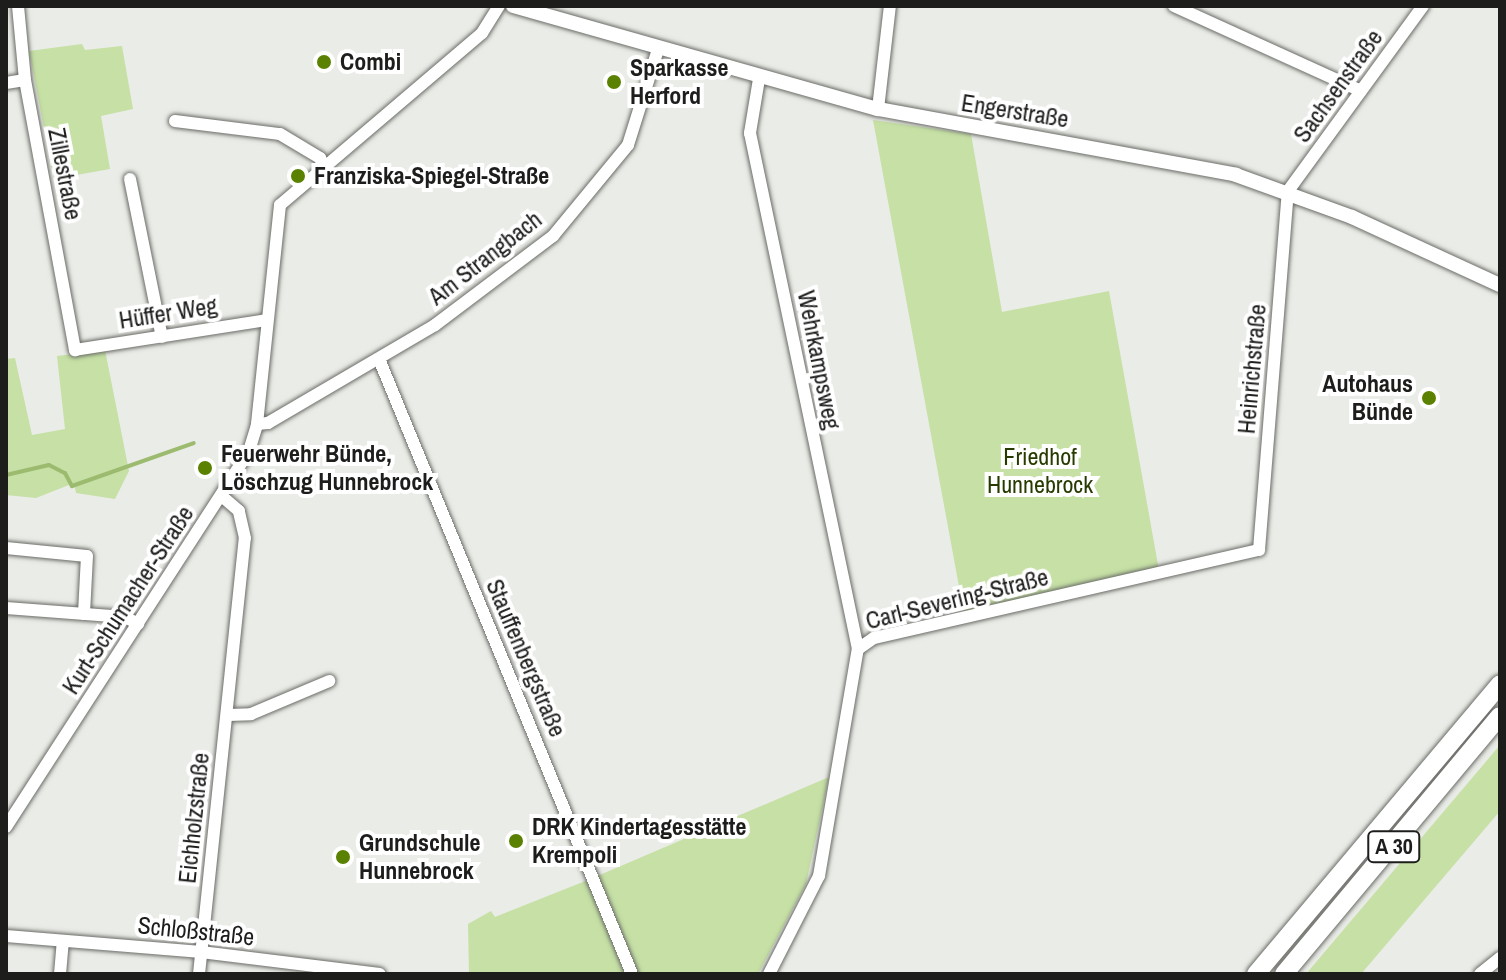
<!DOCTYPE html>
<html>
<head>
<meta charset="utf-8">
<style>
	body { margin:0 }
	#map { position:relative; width:1506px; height:980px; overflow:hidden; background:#eaece7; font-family:"Archivo Narrow",sans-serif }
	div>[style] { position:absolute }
	.green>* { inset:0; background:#c6e0a5 }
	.stream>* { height:4px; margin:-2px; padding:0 2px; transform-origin:2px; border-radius:2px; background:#9cbb6f }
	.roads { filter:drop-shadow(0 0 2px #6a6c67) drop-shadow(0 0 2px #6a6c67) }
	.minor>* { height:12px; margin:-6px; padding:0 6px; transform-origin:6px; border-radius:6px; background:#fff }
	.major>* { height:14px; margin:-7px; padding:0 7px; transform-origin:7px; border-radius:7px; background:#fff }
	.highway>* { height:18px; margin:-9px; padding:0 9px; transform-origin:9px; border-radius:9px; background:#fff }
	.dots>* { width:22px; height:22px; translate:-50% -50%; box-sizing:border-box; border:4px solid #fff; border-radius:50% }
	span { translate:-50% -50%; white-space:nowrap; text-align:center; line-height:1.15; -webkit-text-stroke:8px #fff; paint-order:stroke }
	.shield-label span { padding:2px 6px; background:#fff; border:2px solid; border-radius:6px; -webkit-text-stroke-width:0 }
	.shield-label { font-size:22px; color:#1d1e1c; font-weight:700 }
	.poi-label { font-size:24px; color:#1d1e1c; font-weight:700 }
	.left { translate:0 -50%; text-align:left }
	.right { translate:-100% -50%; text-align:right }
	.street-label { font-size:24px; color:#1d1e1c }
	.park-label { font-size:24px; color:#273a00 }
	.frame { position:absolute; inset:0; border:8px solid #1d1e1c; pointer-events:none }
</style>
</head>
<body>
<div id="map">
	<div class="green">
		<div style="clip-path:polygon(82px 44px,85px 50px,122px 46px,133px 109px,101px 116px,110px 169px,54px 179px,29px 51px)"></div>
		<div style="clip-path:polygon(873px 120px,971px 134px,1002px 312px,1109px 291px,1160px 576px,965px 619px)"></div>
		<div style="clip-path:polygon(105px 350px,129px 471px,115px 499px,76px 493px,74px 483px,36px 498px,6px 495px,6px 359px,15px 358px,32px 435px,65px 429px,57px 356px)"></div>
		<div style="clip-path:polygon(1500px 745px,1500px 811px,1361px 974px,1306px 974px)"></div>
		<div style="clip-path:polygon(829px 777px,806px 884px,758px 974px,469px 974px,468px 924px,491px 911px,495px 917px,588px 880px)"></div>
	</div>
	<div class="stream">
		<div style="left:6px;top:475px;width:44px;rotate:-13.1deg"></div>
		<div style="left:49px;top:465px;width:18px;rotate:27deg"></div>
		<div style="left:65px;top:473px;width:15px;rotate:62deg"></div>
		<div style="left:72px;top:486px;width:129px;rotate:-19.4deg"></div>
	</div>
	<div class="roads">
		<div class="minor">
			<div style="left:18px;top:6px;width:74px;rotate:84.6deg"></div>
			<div style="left:25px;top:80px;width:275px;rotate:79.5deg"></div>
			<div style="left:75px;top:350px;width:194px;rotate:-8.9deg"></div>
			<div style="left:1174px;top:6px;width:205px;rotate:24.4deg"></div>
			<div style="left:759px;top:79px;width:55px;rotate:99.5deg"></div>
			<div style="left:750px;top:133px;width:527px;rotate:78.18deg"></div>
			<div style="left:6px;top:83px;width:19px;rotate:-9deg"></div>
			<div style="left:878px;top:109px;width:104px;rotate:-83.4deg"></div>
			<div style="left:175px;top:121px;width:106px;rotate:7.1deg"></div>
			<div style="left:280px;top:134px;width:47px;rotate:31deg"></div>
			<div style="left:320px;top:158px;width:10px;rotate:66deg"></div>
			<div style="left:130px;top:179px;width:161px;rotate:78.6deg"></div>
			<div style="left:379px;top:359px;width:665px;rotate:67.64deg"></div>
			<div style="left:257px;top:424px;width:11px;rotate:-5deg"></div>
			<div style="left:268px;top:423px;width:194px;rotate:-30.4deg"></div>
			<div style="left:435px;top:325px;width:148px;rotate:-37deg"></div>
			<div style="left:553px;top:236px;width:118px;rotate:-50.5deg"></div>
			<div style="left:628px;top:145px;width:101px;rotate:-72.6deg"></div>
			<div style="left:6px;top:548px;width:81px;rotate:5.6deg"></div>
			<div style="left:87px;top:556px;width:58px;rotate:93deg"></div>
			<div style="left:6px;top:608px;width:119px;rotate:4.3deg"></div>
			<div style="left:125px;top:617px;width:15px;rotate:28deg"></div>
			<div style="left:228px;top:715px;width:23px;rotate:-2deg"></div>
			<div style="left:251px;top:714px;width:85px;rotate:-22.9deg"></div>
			<div style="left:6px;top:827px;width:448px;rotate:-57.1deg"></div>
			<div style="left:249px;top:451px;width:28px;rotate:-73deg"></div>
			<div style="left:257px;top:424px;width:220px;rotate:-84deg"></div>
			<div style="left:280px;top:205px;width:265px;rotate:-40.4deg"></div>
			<div style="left:482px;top:33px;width:32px;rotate:-58deg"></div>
			<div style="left:6px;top:936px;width:196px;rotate:4.7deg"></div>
			<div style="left:201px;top:952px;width:180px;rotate:7deg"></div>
			<div style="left:60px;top:974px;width:32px;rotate:-85deg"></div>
			<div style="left:199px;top:974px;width:438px;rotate:-84deg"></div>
			<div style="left:245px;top:538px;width:28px;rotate:-103deg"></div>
			<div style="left:239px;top:511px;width:23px;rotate:-139deg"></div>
			<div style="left:769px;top:974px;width:110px;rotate:-63deg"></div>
			<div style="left:819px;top:876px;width:230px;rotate:-80.3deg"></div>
			<div style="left:858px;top:649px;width:19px;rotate:-35deg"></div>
			<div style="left:874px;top:638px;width:395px;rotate:-12.9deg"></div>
			<div style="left:1259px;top:550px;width:360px;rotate:-85.4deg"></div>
			<div style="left:1288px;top:191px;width:229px;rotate:-53.9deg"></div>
			<div style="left:1480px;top:974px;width:26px;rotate:-39deg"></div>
		</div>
		<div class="major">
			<div style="left:513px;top:6px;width:379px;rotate:15.8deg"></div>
			<div style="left:878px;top:109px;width:364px;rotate:10.4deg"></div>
			<div style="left:1236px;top:175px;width:123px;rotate:19.9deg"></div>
			<div style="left:1352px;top:217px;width:163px;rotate:24.7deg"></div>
		</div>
		<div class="highway">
			<div style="left:1256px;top:974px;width:379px;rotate:-49.9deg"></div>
			<div style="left:1284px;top:974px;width:336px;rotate:-50.1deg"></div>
		</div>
	</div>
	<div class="dots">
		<div style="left:324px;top:62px;background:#5b8100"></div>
		<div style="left:614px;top:82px;background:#5b8100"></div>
		<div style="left:298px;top:176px;background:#5b8100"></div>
		<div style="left:1429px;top:398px;background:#5b8100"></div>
		<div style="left:205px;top:468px;background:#5b8100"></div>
		<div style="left:516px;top:841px;background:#5b8100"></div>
		<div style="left:343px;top:857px;background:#5b8100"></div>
	</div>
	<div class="shield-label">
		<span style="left:1394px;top:847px">A 30</span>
	</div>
	<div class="poi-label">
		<span class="left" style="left:340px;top:62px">Combi</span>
		<span class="left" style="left:630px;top:82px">Sparkasse<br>Herford</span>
		<span class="left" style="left:314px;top:176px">Franziska-Spiegel-Straße</span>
		<span class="right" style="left:1413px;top:398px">Autohaus<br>Bünde</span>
		<span class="left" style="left:221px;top:468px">Feuerwehr Bünde,<br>Löschzug Hunnebrock</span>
		<span class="left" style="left:532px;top:841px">DRK Kindertagesstätte<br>Krempoli</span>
		<span class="left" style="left:359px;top:857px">Grundschule<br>Hunnebrock</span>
	</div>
	<div class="street-label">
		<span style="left:1338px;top:86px;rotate:-54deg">Sachsenstraße</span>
		<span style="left:1015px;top:111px;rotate:9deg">Engerstraße</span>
		<span style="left:65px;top:174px;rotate:79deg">Zillestraße</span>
		<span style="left:485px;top:258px;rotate:-38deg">Am Strangbach</span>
		<span style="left:168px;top:313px;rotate:-9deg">Hüffer Weg</span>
		<span style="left:819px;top:360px;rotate:79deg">Wehrkampsweg</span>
		<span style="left:1252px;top:369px;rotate:-85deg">Heinrichstraße</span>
		<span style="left:957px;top:599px;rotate:-14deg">Carl-Severing-Straße</span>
		<span style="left:128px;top:600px;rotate:-57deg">Kurt-Schumacher-Straße</span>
		<span style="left:526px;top:658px;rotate:67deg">Stauffenbergstraße</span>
		<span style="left:194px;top:818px;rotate:-84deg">Eichholzstraße</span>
		<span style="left:196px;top:931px;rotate:6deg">Schloßstraße</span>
	</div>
	<div class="park-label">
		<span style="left:1040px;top:471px">Friedhof<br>Hunnebrock</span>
	</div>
	<div class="frame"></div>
</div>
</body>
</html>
